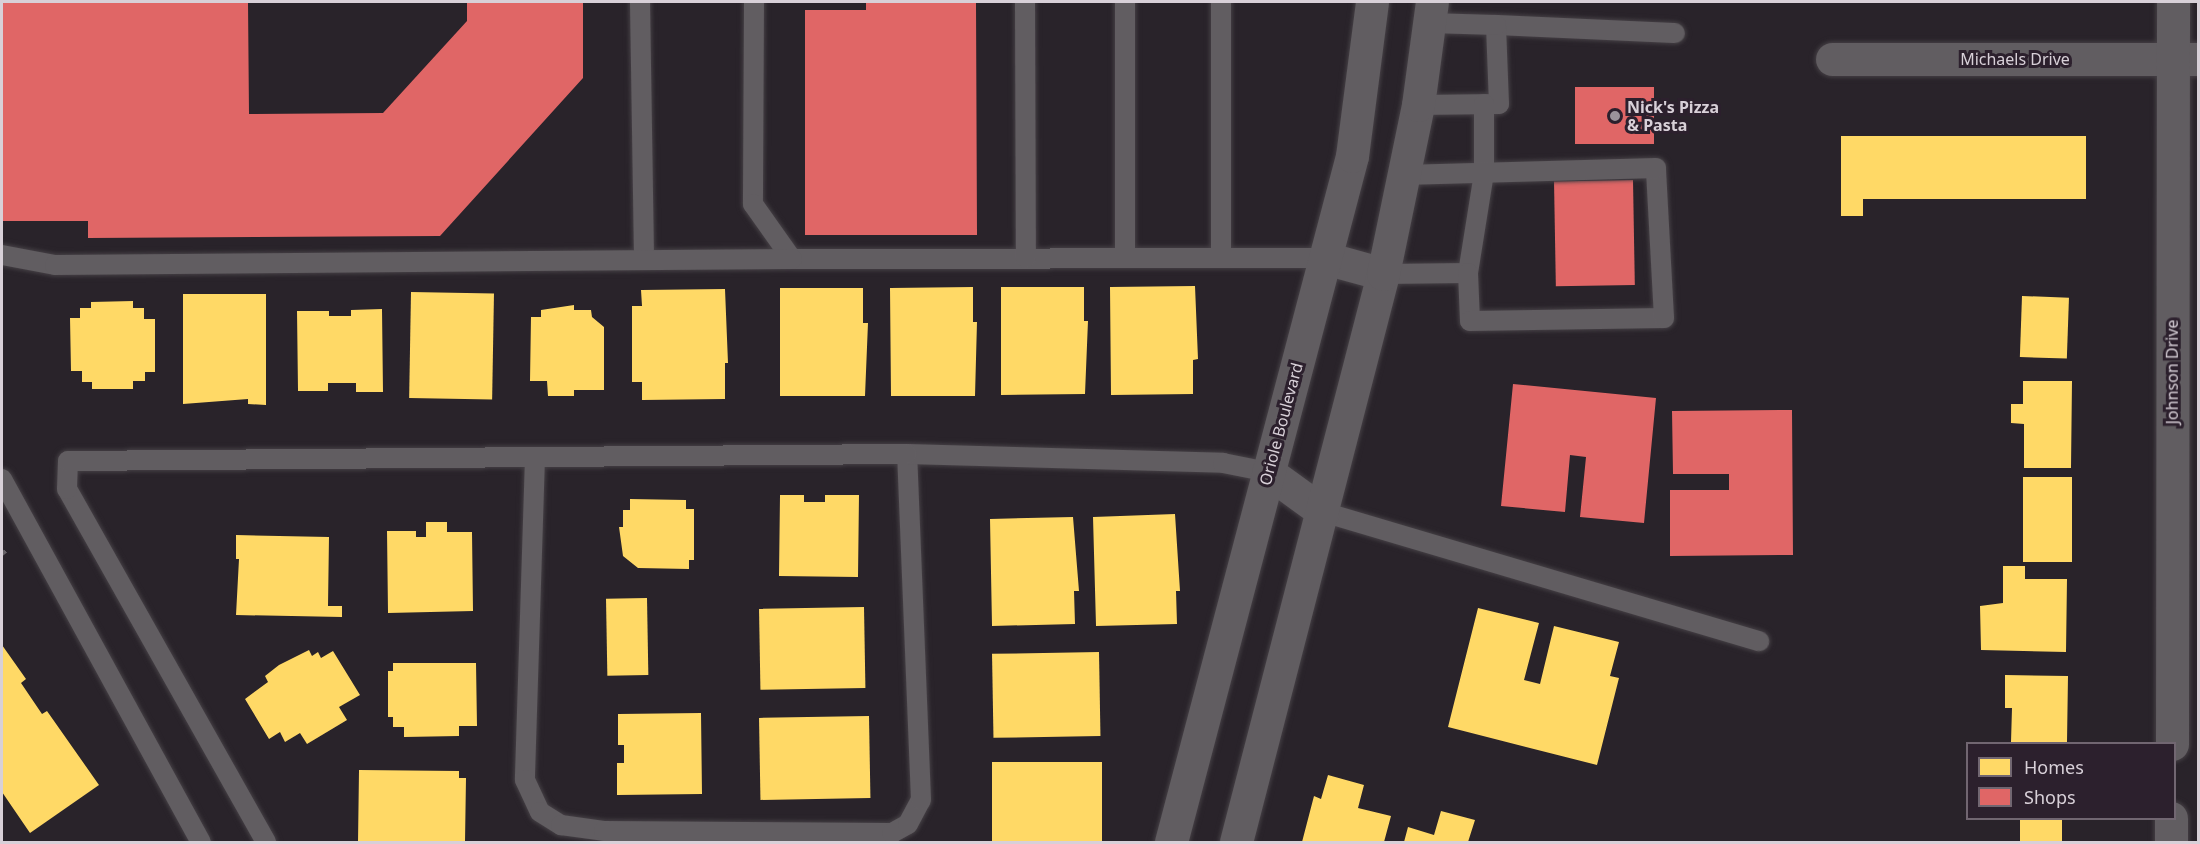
<!DOCTYPE html>
<html>
<head>
<meta charset="utf-8">
<style>
	body { margin:0 }
	#map { position:relative; width:2200px; height:844px; overflow:hidden; background:#29232a; font-family:"Noto Sans",sans-serif }
	div>[style] { position:absolute }
	.homes>* { inset:0; background:#ffd966; transform-origin:0 0 }
	.shops>* { inset:0; background:#e06666; transform-origin:0 0 }
	.path>* { height:4px; margin-top:-2px; transform-origin:0; background:repeating-linear-gradient(90deg,#676267 0 4.5px,transparent 0 9px) }
	.roads { filter:drop-shadow(0 0 2px #454045) drop-shadow(0 0 2px #454045) }
	.lane>* { height:20px; margin:-10px; padding:0 10px; transform-origin:10px; border-radius:10px; background:#615d61 }
	.street>* { height:33px; margin:-16.5px; padding:0 16.5px; transform-origin:16.5px; border-radius:16.5px; background:#615d61 }
	.secondary>* { height:33px; margin:-16.5px; padding:0 16.5px; transform-origin:16.5px; border-radius:16.5px; background:#615d61 }
	.dots>* { width:16px; height:16px; translate:-50% -50%; box-sizing:border-box; border:3px solid #2c202d; border-radius:50% }
	span { translate:-50% -50%; white-space:nowrap; text-align:center; line-height:1.15; -webkit-text-stroke:6px #2c202d; paint-order:stroke }
	.street-label { font-size:16px; color:#d8d0d8 }
	.poi-label { font-size:16px; color:#d8d0d8; font-weight:700 }
	.left { translate:0 -50%; text-align:left }
	.frame { position:absolute; inset:0; border:3px solid #d8d0d8; pointer-events:none }
	.legend { position:absolute; left:1966px; top:742px; width:210px; height:78px; box-sizing:border-box; background:#2c202d; border:2px solid #716671; margin:0; padding:8px 10px; list-style:none; font-size:18px; color:#d8d0d8 }
	.legend li { display:flex; align-items:center; gap:12px; height:30px }
	.legend b { width:30px; border:2px solid #716671 }
</style>
</head>
<body>
<div id="map">
	<div class="homes">
		<div style="clip-path:polygon(1841px 136px,2086px 136px,2086px 199px,1863px 199px,1863px 216px,1841px 216px)"></div>
		<div style="clip-path:polygon(1195px 286px,1198px 359px,1193px 360px,1193px 394px,1111px 395px,1110px 287px)"></div>
		<div style="clip-path:polygon(973px 287px,973px 322px,977px 322px,975px 396px,891px 396px,890px 288px)"></div>
		<div style="clip-path:polygon(1001px 287px,1084px 287px,1084px 321px,1088px 321px,1085px 394px,1001px 395px)"></div>
		<div style="clip-path:polygon(780px 288px,863px 288px,863px 323px,868px 323px,865px 396px,780px 396px)"></div>
		<div style="clip-path:polygon(725px 289px,728px 363px,725px 363px,725px 399px,642px 400px,642px 382px,632px 382px,632px 306px,642px 306px,641px 290px)"></div>
		<div style="left:411px;top:292px;width:83px;height:106px;rotate:1deg"></div>
		<div style="clip-path:polygon(183px 294px,266px 294px,266px 405px,248px 404px,248px 399px,183px 404px)"></div>
		<div style="left:2022px;top:296px;width:47px;height:61px;rotate:2deg"></div>
		<div style="clip-path:polygon(133px 301px,133px 308px,144px 308px,144px 319px,155px 319px,155px 372px,145px 372px,145px 381px,133px 381px,133px 389px,92px 389px,92px 382px,82px 382px,82px 371px,71px 371px,70px 318px,80px 318px,80px 308px,91px 308px,91px 302px)"></div>
		<div style="clip-path:polygon(574px 305px,574px 310px,591px 310px,592px 317px,604px 327px,604px 390px,574px 390px,574px 396px,548px 396px,547px 381px,530px 381px,531px 317px,541px 317px,541px 310px)"></div>
		<div style="clip-path:polygon(382px 309px,383px 392px,356px 392px,356px 383px,328px 383px,328px 391px,298px 391px,297px 311px,329px 311px,329px 316px,351px 316px,351px 310px)"></div>
		<div style="clip-path:polygon(2023px 381px,2072px 381px,2071px 468px,2024px 468px,2024px 424px,2011px 423px,2011px 404px,2023px 404px)"></div>
		<div style="left:2023px;top:477px;width:49px;height:85px"></div>
		<div style="clip-path:polygon(780px 495px,804px 495px,804px 502px,825px 502px,825px 495px,859px 495px,858px 577px,779px 576px)"></div>
		<div style="clip-path:polygon(630px 499px,686px 500px,686px 509px,694px 509px,694px 560px,689px 560px,689px 569px,638px 568px,623px 556px,619px 527px,623px 527px,623px 510px,630px 510px)"></div>
		<div style="clip-path:polygon(1175px 514px,1180px 591px,1176px 591px,1177px 624px,1096px 626px,1093px 517px)"></div>
		<div style="clip-path:polygon(1073px 517px,1079px 591px,1074px 591px,1075px 624px,992px 626px,990px 519px)"></div>
		<div style="clip-path:polygon(426px 522px,447px 522px,447px 532px,472px 532px,473px 611px,388px 613px,387px 531px,416px 531px,416px 537px,426px 537px)"></div>
		<div style="clip-path:polygon(236px 535px,329px 537px,328px 606px,342px 606px,342px 617px,236px 615px,239px 559px,236px 559px)"></div>
		<div style="clip-path:polygon(2003px 566px,2025px 566px,2025px 579px,2067px 579px,2066px 652px,1981px 650px,1980px 606px,2003px 603px)"></div>
		<div style="left:647px;top:598px;width:77px;height:41px;rotate:89deg"></div>
		<div style="left:864px;top:607px;width:81px;height:105px;rotate:89deg"></div>
		<div style="clip-path:polygon(1478px 608px,1539px 623px,1524px 680px,1540px 684px,1554px 626px,1619px 642px,1610px 676px,1619px 678px,1597px 765px,1448px 727px)"></div>
		<div style="clip-path:polygon(2px 645px,26px 679px,21px 683px,42px 714px,47px 711px,99px 785px,30px 833px,2px 792px)"></div>
		<div style="clip-path:polygon(309px 650px,312px 656px,318px 652px,321px 658px,333px 651px,360px 695px,339px 707px,347px 720px,307px 744px,300px 733px,285px 742px,280px 732px,269px 739px,245px 699px,268px 682px,265px 676px,279px 665px)"></div>
		<div style="left:1099px;top:652px;width:84px;height:107px;rotate:89deg"></div>
		<div style="clip-path:polygon(393px 663px,476px 663px,477px 726px,459px 726px,459px 736px,404px 737px,404px 727px,393px 727px,393px 717px,388px 717px,388px 671px,393px 671px)"></div>
		<div style="clip-path:polygon(2005px 675px,2068px 676px,2067px 742px,2011px 742px,2012px 708px,2005px 708px)"></div>
		<div style="clip-path:polygon(701px 713px,702px 794px,617px 795px,617px 763px,624px 763px,624px 745px,618px 745px,618px 714px)"></div>
		<div style="left:869px;top:716px;width:82px;height:110px;rotate:89deg"></div>
		<div style="left:1102px;top:762px;width:80px;height:110px;rotate:90deg"></div>
		<div style="clip-path:polygon(359px 770px,459px 771px,459px 778px,466px 778px,465px 842px,358px 842px)"></div>
		<div style="clip-path:polygon(1328px 775px,1364px 785px,1358px 808px,1391px 816px,1384px 842px,1302px 842px,1314px 796px,1321px 799px)"></div>
		<div style="clip-path:polygon(1441px 811px,1475px 820px,1468px 842px,1404px 842px,1408px 827px,1434px 835px)"></div>
		<div style="left:2020px;top:818px;width:42px;height:24px"></div>
	</div>
	<div class="shops">
		<div style="clip-path:polygon(2px 2px,248px 2px,249px 114px,383px 113px,467px 21px,467px 2px,583px 2px,583px 78px,440px 236px,88px 238px,88px 221px,2px 221px)"></div>
		<div style="clip-path:polygon(866px 2px,976px 2px,977px 235px,805px 235px,805px 10px,866px 10px)"></div>
		<div style="left:1575px;top:87px;width:79px;height:57px"></div>
		<div style="left:1633px;top:180px;width:105px;height:79px;rotate:89deg"></div>
		<div style="clip-path:polygon(1513px 384px,1656px 398px,1644px 523px,1580px 517px,1586px 457px,1570px 455px,1565px 512px,1501px 506px)"></div>
		<div style="clip-path:polygon(1792px 410px,1793px 555px,1670px 556px,1670px 490px,1729px 490px,1729px 474px,1673px 474px,1672px 411px)"></div>
	</div>
	<div class="path">
		<div style="left:2px;top:554px;width:8px;rotate:-40deg"></div>
	</div>
	<div class="roads">
		<div class="lane">
			<div style="left:640px;top:2px;width:258px;rotate:89.1deg"></div>
			<div style="left:754px;top:2px;width:202px;rotate:90.3deg"></div>
			<div style="left:753px;top:204px;width:67px;rotate:54.7deg"></div>
			<div style="left:792px;top:259px;width:533px;rotate:-0.11deg"></div>
			<div style="left:1025px;top:2px;width:256px;rotate:89.8deg"></div>
			<div style="left:1125px;top:2px;width:255px;rotate:90deg"></div>
			<div style="left:1221px;top:2px;width:255px;rotate:90deg"></div>
			<div style="left:1496px;top:25px;width:179px;rotate:2.6deg"></div>
			<div style="left:1418px;top:105px;width:81px;rotate:-0.7deg"></div>
			<div style="left:1499px;top:104px;width:79px;rotate:-92.2deg"></div>
			<div style="left:1496px;top:25px;width:66px;rotate:-178.3deg"></div>
			<div style="left:2px;top:255px;width:54px;rotate:10.7deg"></div>
			<div style="left:55px;top:265px;width:737px;rotate:-0.47deg"></div>
			<div style="left:1468px;top:273px;width:101px;rotate:-80.9deg"></div>
			<div style="left:1484px;top:173px;width:69px;rotate:-90deg"></div>
			<div style="left:1383px;top:274px;width:85px;rotate:-0.7deg"></div>
			<div style="left:1468px;top:273px;width:48px;rotate:87.6deg"></div>
			<div style="left:1470px;top:321px;width:194px;rotate:-0.9deg"></div>
			<div style="left:1664px;top:318px;width:150px;rotate:-93.1deg"></div>
			<div style="left:1656px;top:168px;width:252px;rotate:178.4deg"></div>
			<div style="left:535px;top:457px;width:323px;rotate:91.8deg"></div>
			<div style="left:525px;top:780px;width:35px;rotate:65deg"></div>
			<div style="left:540px;top:812px;width:25px;rotate:32deg"></div>
			<div style="left:561px;top:825px;width:43px;rotate:7.9deg"></div>
			<div style="left:604px;top:831px;width:288px;rotate:0.4deg"></div>
			<div style="left:892px;top:833px;width:18px;rotate:-29deg"></div>
			<div style="left:908px;top:824px;width:27px;rotate:-62deg"></div>
			<div style="left:921px;top:800px;width:346px;rotate:-92.3deg"></div>
			<div style="left:907px;top:454px;width:316px;rotate:1.6deg"></div>
			<div style="left:1223px;top:463px;width:46px;rotate:11.3deg"></div>
			<div style="left:2px;top:479px;width:414px;rotate:61.3deg"></div>
			<div style="left:1323px;top:512px;width:455px;rotate:16.5deg"></div>
			<div style="left:266px;top:842px;width:405px;rotate:-119.4deg"></div>
			<div style="left:67px;top:489px;width:28px;rotate:-88deg"></div>
			<div style="left:68px;top:461px;width:839px;rotate:-0.48deg"></div>
		</div>
		<div class="street">
			<div style="left:1832px;top:59px;width:366px"></div>
			<div style="left:2172px;top:744px;width:742px;rotate:-89.92deg"></div>
			<div style="left:2171px;top:842px;width:24px;rotate:-90deg"></div>
		</div>
		<div class="secondary">
			<div style="left:1325px;top:258px;width:60px;rotate:15.4deg"></div>
			<div style="left:1268px;top:472px;width:68px;rotate:36deg"></div>
			<div style="left:1171px;top:842px;width:709px;rotate:-75.22deg"></div>
			<div style="left:1352px;top:156px;width:155px;rotate:-82.6deg"></div>
			<div style="left:1236px;top:842px;width:587px;rotate:-75.49deg"></div>
			<div style="left:1383px;top:274px;width:173px;rotate:-78.3deg"></div>
			<div style="left:1418px;top:105px;width:104px;rotate:-82.3deg"></div>
		</div>
	</div>
	<div class="dots">
		<div style="left:1615px;top:116px;background:#9b939b"></div>
	</div>
	<div class="street-label">
		<span style="left:2015px;top:59px">Michaels Drive</span>
		<span style="left:2172px;top:372px;rotate:-90deg">Johnson Drive</span>
		<span style="left:1281px;top:424px;rotate:-75deg">Oriole Boulevard</span>
	</div>
	<div class="poi-label">
		<span class="left" style="left:1627px;top:116px">Nick's Pizza<br>&amp; Pasta</span>
	</div>
	<div class="frame"></div>
	<ul class="legend">
	<li><b style="height:16px;background:#ffd966"></b>Homes</li>
	<li><b style="height:16px;background:#e06666"></b>Shops</li>
	</ul>
</div>
</body>
</html>
